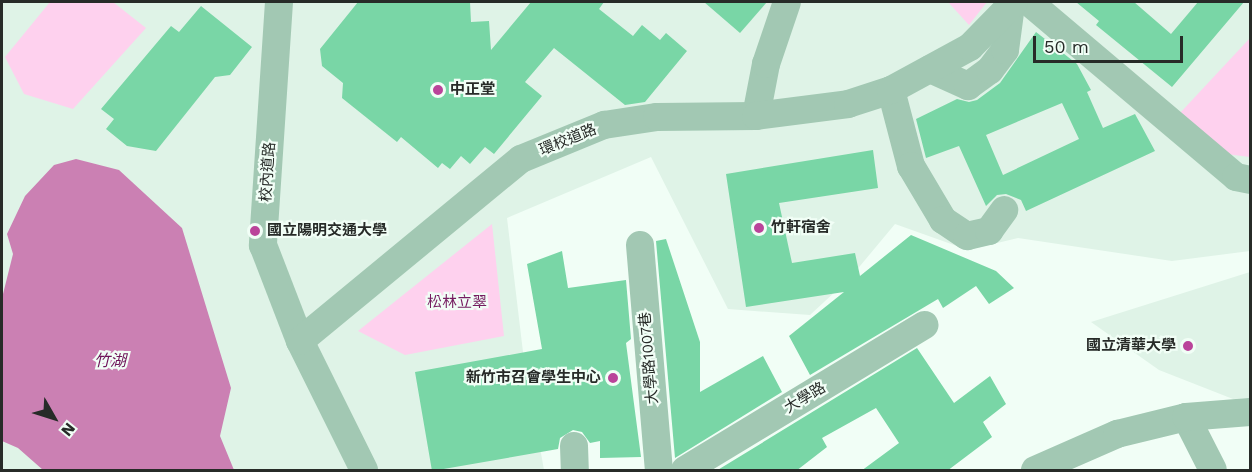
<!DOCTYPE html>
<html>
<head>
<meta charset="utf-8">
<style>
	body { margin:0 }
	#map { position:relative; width:1252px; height:472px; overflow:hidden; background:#f1fef6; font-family:"Work Sans","Noto Sans TC",sans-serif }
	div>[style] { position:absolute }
	.built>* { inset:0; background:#dff3e7 }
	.green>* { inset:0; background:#fed1ee }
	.water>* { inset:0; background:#cb80b3 }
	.building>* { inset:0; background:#79d6a6 }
	.minor>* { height:28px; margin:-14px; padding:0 14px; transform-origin:14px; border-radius:14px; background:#a2c8b3 }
	.dots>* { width:16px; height:16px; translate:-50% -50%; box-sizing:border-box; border:3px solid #f1fef6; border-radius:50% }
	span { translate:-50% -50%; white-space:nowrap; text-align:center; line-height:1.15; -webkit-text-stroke:4.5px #f1fef6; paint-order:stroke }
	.poi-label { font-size:15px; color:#272b28; font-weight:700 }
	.left { translate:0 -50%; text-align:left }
	.right { translate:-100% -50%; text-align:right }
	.street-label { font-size:15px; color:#272b28 }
	.park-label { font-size:15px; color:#751c60 }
	.water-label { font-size:16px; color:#6e1459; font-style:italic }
	.frame { position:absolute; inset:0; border:3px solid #272b28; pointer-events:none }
	.north { position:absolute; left:24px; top:388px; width:60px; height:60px; -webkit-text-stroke:4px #f1fef6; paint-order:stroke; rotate:129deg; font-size:16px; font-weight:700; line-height:24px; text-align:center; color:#272b28 }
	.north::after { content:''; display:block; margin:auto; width:21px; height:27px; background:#272b28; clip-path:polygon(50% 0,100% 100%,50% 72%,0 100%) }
	.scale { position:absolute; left:1033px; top:36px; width:150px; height:27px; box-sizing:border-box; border:3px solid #272b28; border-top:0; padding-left:8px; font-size:18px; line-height:21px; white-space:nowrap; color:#272b28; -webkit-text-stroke:4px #f1fef6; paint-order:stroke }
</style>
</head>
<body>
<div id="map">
	<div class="built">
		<div style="clip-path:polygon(2px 2px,1250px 2px,1250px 251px,1172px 261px,1018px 238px,968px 250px,895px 224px,850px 278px,810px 315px,728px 309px,651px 157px,507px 218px,523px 352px,544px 470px,2px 470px)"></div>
		<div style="clip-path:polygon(1250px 272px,1250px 398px,1233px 399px,1159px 370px,1091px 322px)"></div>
	</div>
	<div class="green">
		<div style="clip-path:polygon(50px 2px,113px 2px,146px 28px,73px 109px,24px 94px,5px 57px)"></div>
		<div style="clip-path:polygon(948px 2px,987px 2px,969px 25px)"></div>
		<div style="clip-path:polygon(1250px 38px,1250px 157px,1226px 154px,1180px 113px)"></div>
		<div style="clip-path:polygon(492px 224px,504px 336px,405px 355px,358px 331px)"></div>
	</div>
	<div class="water">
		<div style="clip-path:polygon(76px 159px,119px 170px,182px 228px,231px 388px,220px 436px,234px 470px,43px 470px,18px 448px,2px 441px,2px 298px,13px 254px,7px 234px,25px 196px,54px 165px)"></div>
	</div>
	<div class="building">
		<div style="clip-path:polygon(358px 2px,470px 2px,471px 22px,489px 21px,491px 50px,531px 2px,604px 2px,599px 9px,633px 36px,642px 25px,660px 40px,666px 33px,687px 51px,645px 102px,625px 105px,554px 48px,525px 82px,542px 96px,494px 154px,485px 147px,470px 164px,461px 156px,450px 169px,442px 163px,438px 168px,401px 137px,397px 142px,342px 98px,343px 83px,322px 66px,320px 49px)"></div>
		<div style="clip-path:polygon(704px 2px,767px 2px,740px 33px)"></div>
		<div style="clip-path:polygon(1076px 2px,1134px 2px,1171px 34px,1198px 2px,1244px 2px,1172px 87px,1096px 25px,1099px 21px)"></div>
		<div style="clip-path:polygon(201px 6px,252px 47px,230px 75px,215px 77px,156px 151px,127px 146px,106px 129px,114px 119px,101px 109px,171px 26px,179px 32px)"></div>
		<div style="clip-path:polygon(evenodd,1036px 32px,1077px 64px,1091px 90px,1087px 92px,1103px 128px,1135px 114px,1155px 151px,1026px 211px,1021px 200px,1006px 194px,997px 195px,986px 206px,959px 146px,926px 158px,916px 119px,957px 99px,969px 102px,977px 100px,1000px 83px,1036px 32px,1062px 103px,1079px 139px,1003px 175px,986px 135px,1062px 103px)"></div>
		<div style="clip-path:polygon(873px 150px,878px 188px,779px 203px,792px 263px,855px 253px,860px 276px,911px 235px,996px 271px,1014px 288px,989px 304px,976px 286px,943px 308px,938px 299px,810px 375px,789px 336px,844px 292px,746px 307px,726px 174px)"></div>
		<div style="clip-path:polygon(666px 239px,700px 342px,700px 392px,763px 356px,782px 392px,675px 458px,656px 241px)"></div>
		<div style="clip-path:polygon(562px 251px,568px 288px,626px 280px,631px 339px,626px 343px,641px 457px,600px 458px,600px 441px,590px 443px,582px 432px,573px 430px,560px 438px,558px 449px,432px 471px,415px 372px,542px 349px,527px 264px)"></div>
		<div style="clip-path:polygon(917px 348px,954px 403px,990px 376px,1006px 404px,983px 422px,992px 437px,947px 471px,861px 471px,899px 443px,876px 408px,822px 438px,827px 447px,796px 471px,716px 471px)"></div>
	</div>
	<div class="minor">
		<div style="left:279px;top:2px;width:244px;rotate:93.8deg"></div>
		<div style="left:263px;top:245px;width:103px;rotate:68.9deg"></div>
		<div style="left:300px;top:341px;width:144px;rotate:63.6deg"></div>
		<div style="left:1029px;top:2px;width:271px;rotate:40.2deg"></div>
		<div style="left:1236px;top:177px;width:14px;rotate:12deg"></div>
		<div style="left:930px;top:69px;width:42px;rotate:24.1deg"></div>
		<div style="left:968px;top:86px;width:27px;rotate:-36deg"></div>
		<div style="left:990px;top:70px;width:25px;rotate:-53deg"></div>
		<div style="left:1005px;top:50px;width:45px;rotate:-82.4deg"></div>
		<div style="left:891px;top:90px;width:79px;rotate:75.3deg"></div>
		<div style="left:911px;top:166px;width:63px;rotate:59.3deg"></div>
		<div style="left:943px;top:220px;width:29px;rotate:34deg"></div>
		<div style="left:967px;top:236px;width:23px;rotate:-13deg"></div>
		<div style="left:989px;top:231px;width:26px;rotate:-54deg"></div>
		<div style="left:756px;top:116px;width:53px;rotate:-79.1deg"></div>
		<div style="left:766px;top:64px;width:65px;rotate:-71.3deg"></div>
		<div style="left:640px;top:245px;width:226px;rotate:85.2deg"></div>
		<div style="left:300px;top:341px;width:286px;rotate:-39.5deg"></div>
		<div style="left:521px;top:159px;width:90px;rotate:-22.3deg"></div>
		<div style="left:604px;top:125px;width:54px;rotate:-8.6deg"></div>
		<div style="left:657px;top:117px;width:99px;rotate:-0.6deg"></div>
		<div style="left:756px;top:116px;width:93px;rotate:-7.4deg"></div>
		<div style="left:848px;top:104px;width:45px;rotate:-18deg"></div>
		<div style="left:891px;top:90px;width:90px;rotate:-28.6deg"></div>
		<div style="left:970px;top:47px;width:63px;rotate:-45.6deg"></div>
		<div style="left:1186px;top:417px;width:59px;rotate:63deg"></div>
		<div style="left:574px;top:446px;width:24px;rotate:88deg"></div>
		<div style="left:685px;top:470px;width:280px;rotate:-31.2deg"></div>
		<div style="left:1035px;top:470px;width:90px;rotate:-23.7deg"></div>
		<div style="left:1117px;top:434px;width:71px;rotate:-13.8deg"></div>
		<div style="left:1186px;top:417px;width:64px;rotate:-4.5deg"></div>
	</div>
	<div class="dots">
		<div style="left:438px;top:90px;background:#ba449a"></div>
		<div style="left:759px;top:228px;background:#ba449a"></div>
		<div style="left:255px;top:231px;background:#ba449a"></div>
		<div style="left:1188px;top:346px;background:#ba449a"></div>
		<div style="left:613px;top:378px;background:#ba449a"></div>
	</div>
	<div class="poi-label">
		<span class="left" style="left:450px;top:90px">中正堂</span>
		<span class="left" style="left:771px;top:228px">竹軒宿舍</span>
		<span class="left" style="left:267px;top:231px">國立陽明交通大學</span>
		<span class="right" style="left:1176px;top:346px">國立清華大學</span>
		<span class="right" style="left:601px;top:378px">新竹市召會學生中心</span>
	</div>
	<div class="street-label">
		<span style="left:568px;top:140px;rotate:-22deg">環校道路</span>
		<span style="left:268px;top:172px;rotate:-86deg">校內道路</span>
		<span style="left:649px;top:358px;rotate:-95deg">大學路1007巷</span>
		<span style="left:805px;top:398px;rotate:-31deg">大學路</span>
	</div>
	<div class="park-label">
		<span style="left:457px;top:303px">松林立翠</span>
	</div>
	<div class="water-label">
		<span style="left:110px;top:361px">竹湖</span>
	</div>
	<div class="frame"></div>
	<div class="north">N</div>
	<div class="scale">50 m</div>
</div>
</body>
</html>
